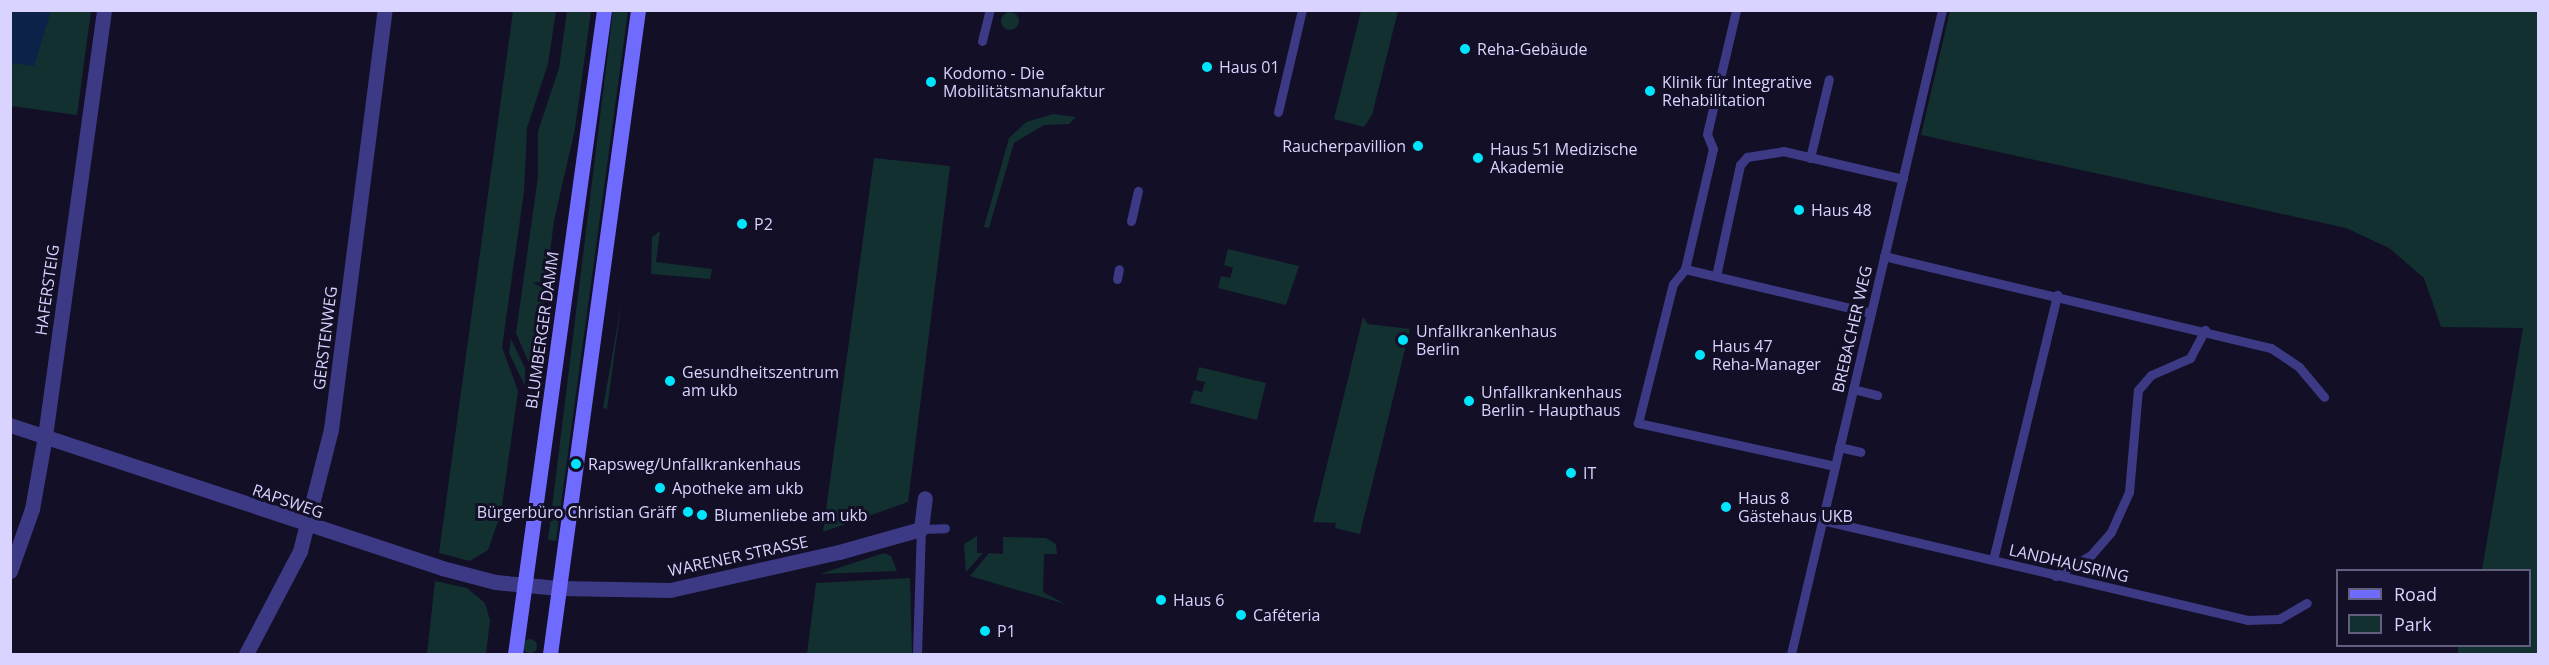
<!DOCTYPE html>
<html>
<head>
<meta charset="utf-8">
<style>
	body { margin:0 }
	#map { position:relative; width:2549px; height:665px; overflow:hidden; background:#130f26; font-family:"Open Sans",sans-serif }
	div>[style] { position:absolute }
	.green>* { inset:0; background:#12302f }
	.round { border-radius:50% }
	.water>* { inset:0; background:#0c2248 }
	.lane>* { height:9px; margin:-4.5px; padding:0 4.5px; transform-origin:4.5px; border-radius:4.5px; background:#3d3a85 }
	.street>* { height:15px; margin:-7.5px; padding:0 7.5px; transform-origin:7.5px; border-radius:7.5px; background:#3d3a85 }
	.secondary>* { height:15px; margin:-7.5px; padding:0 7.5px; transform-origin:7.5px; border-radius:7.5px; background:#6f6bff }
	.dots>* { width:16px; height:16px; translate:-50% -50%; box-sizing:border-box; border:3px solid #130f26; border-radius:50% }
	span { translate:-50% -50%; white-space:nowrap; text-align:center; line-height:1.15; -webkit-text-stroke:6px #130f26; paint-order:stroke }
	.poi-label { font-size:16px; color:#d9d4ff }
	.left { translate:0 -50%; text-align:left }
	.right { translate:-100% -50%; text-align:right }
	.street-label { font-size:16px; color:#d9d4ff }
	.frame { position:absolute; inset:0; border:12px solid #d9d4ff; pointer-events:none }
	.legend { position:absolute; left:2336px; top:569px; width:195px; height:78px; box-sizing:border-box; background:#130f26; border:2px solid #625e7d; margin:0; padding:8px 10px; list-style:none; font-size:18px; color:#d9d4ff }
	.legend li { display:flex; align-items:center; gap:12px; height:30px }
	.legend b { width:30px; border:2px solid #625e7d }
</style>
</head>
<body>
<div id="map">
	<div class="green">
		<div style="clip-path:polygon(11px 11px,91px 11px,77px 115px,11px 106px)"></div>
		<div style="clip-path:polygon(513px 11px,556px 11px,548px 64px,527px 128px,524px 192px,502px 347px,518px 391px,501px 513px,488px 550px,470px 561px,439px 553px)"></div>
		<div style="clip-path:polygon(567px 11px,591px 11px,575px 129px,554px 221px,530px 408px,532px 370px,516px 333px,538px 177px,538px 131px,559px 68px)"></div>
		<div style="clip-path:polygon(613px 11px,628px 11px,556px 541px,548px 540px)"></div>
		<div style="clip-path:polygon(1361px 11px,1398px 11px,1372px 115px,1364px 127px,1334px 119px)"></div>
		<div style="clip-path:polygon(1950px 11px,2538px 11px,2538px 654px,2458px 654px,2458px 646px,2530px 646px,2530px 570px,2482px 570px,2523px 328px,2441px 327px,2424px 278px,2389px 248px,2346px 228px,1921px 135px)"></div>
		<div class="round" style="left:1001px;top:12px;width:18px;height:18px"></div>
		<div style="clip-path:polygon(1053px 114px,1076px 117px,1069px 124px,1044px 125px,1014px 143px,989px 228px,984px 227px,1009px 138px,1026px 122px)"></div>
		<div style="clip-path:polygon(874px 158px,950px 166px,908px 502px,823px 532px)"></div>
		<div style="clip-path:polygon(660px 231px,656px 262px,712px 269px,710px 279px,651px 274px,652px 237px)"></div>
		<div style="clip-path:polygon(1228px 249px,1299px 266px,1286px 305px,1218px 288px,1221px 276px,1230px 278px,1233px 268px,1224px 265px)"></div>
		<div style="clip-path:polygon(622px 299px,607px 409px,603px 408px)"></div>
		<div style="clip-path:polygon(1363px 317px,1368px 324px,1410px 329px,1360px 534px,1335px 528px,1336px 523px,1313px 522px)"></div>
		<div style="clip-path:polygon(511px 339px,525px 368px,525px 386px,509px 353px)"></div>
		<div style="clip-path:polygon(1199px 367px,1266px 383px,1257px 420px,1190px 403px,1194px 390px,1202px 392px,1205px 382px,1196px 380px)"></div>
		<div style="clip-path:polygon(977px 536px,977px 553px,983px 553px,966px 572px,964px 544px)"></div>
		<div style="clip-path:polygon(1003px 537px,1046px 538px,1056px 544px,1057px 554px,1044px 554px,1043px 592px,1065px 604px,970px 576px,989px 553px,1003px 554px)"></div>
		<div style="clip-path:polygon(884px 553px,891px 556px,897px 571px,820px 574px)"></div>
		<div style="clip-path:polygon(910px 578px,912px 654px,807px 654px,816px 583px)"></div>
		<div style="clip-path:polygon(435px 581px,467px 588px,485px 603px,490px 620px,486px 654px,427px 654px)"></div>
		<div class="round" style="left:523px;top:639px;width:14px;height:14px"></div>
	</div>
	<div class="water">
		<div style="clip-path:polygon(11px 10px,51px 11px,34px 66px,11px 63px)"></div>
	</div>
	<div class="lane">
		<div style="left:982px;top:41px;width:32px;rotate:-76deg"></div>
		<div style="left:1278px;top:112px;width:105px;rotate:-76.8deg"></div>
		<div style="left:1810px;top:158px;width:81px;rotate:-76.5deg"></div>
		<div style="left:1131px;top:221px;width:31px;rotate:-77deg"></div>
		<div style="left:1884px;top:256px;width:398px;rotate:13.4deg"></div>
		<div style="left:2271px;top:348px;width:34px;rotate:34deg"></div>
		<div style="left:2299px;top:367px;width:39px;rotate:50deg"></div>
		<div style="left:1685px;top:269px;width:123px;rotate:-76.9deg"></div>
		<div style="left:1713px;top:149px;width:16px;rotate:-112deg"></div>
		<div style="left:1707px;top:134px;width:127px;rotate:-76.8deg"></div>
		<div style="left:1716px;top:276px;width:114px;rotate:-77.8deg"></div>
		<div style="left:1740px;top:165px;width:11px;rotate:-49deg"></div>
		<div style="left:1747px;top:157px;width:36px;rotate:-9deg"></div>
		<div style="left:1783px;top:151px;width:123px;rotate:13.1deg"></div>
		<div style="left:1117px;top:279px;width:10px;rotate:-79deg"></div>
		<div style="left:1853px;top:389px;width:25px;rotate:14deg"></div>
		<div style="left:1839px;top:447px;width:22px;rotate:13deg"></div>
		<div style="left:1835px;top:466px;width:202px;rotate:-167.7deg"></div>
		<div style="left:1638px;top:423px;width:143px;rotate:-75.9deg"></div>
		<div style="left:1673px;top:284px;width:19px;rotate:-51deg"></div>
		<div style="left:1685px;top:269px;width:191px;rotate:13.3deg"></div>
		<div style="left:1822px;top:520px;width:437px;rotate:13.2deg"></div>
		<div style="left:2247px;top:620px;width:32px;rotate:-2deg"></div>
		<div style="left:2279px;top:619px;width:32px;rotate:-30deg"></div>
		<div style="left:1993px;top:560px;width:273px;rotate:-76.4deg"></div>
		<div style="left:2055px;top:576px;width:42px;rotate:-30.3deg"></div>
		<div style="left:2091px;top:555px;width:30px;rotate:-49deg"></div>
		<div style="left:2111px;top:532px;width:44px;rotate:-65.8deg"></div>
		<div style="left:2129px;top:492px;width:102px;rotate:-85deg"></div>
		<div style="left:2138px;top:390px;width:20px;rotate:-49deg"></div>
		<div style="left:2151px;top:375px;width:43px;rotate:-23.6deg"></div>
		<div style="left:2190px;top:358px;width:32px;rotate:-62deg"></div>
		<div style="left:917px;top:654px;width:125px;rotate:-88.2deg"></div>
		<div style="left:921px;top:529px;width:24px;rotate:-2deg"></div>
		<div style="left:1791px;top:654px;width:661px;rotate:-76.8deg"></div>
	</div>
	<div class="street">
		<div style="left:10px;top:425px;width:455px;rotate:18.3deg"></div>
		<div style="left:442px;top:568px;width:55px;rotate:14.8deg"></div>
		<div style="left:495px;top:582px;width:64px;rotate:5.4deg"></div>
		<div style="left:559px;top:588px;width:111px;rotate:1deg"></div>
		<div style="left:670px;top:590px;width:173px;rotate:-12.7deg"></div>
		<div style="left:839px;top:552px;width:85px;rotate:-15.7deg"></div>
		<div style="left:921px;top:529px;width:31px;rotate:-83deg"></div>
		<div style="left:10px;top:571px;width:66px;rotate:-70.5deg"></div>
		<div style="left:32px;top:509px;width:74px;rotate:-79.9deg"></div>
		<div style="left:45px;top:436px;width:430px;rotate:-82.1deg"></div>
		<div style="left:246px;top:654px;width:116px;rotate:-62.3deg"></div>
		<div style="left:300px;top:551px;width:126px;rotate:-75.7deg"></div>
		<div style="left:331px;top:429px;width:422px;rotate:-82.7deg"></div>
	</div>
	<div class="secondary">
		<div style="left:515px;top:654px;width:650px;rotate:-82.13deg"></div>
		<div style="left:550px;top:654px;width:650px;rotate:-82.22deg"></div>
	</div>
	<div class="dots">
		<div style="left:1465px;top:49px;background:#00e5ff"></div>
		<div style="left:1207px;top:67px;background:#00e5ff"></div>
		<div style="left:931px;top:82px;background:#00e5ff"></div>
		<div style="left:1650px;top:91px;background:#00e5ff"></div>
		<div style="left:1418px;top:146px;background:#00e5ff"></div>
		<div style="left:1478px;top:158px;background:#00e5ff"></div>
		<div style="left:1799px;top:210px;background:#00e5ff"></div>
		<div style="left:742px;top:224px;background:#00e5ff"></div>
		<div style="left:1403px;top:340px;background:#00e5ff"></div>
		<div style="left:1700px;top:355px;background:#00e5ff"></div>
		<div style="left:670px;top:381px;background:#00e5ff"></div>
		<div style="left:1469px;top:401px;background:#00e5ff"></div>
		<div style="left:576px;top:464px;background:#00e5ff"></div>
		<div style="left:1571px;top:473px;background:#00e5ff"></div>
		<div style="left:660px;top:488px;background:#00e5ff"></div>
		<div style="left:1726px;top:507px;background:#00e5ff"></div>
		<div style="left:688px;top:512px;background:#00e5ff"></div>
		<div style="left:702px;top:515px;background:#00e5ff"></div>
		<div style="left:1161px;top:600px;background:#00e5ff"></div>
		<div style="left:1241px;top:615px;background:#00e5ff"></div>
		<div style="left:985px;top:631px;background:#00e5ff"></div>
	</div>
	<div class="poi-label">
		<span class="left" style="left:1477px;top:49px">Reha-Gebäude</span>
		<span class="left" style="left:1219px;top:67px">Haus 01</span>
		<span class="left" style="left:943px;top:82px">Kodomo - Die<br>Mobilitätsmanufaktur</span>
		<span class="left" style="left:1662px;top:91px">Klinik für Integrative<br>Rehabilitation</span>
		<span class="right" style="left:1406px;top:146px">Raucherpavillion</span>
		<span class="left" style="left:1490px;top:158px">Haus 51 Medizische<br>Akademie</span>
		<span class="left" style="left:1811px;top:210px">Haus 48</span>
		<span class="left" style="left:754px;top:224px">P2</span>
		<span class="left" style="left:1416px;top:340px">Unfallkrankenhaus<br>Berlin</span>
		<span class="left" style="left:1712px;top:355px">Haus 47<br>Reha-Manager</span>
		<span class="left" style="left:682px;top:381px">Gesundheitszentrum<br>am ukb</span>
		<span class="left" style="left:1481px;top:401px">Unfallkrankenhaus<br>Berlin - Haupthaus</span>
		<span class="left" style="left:588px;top:464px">Rapsweg/Unfallkrankenhaus</span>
		<span class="left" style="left:1583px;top:473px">IT</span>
		<span class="left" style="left:672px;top:488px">Apotheke am ukb</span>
		<span class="left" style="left:1738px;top:507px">Haus 8<br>Gästehaus UKB</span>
		<span class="right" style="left:676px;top:512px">Bürgerbüro Christian Gräff</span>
		<span class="left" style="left:714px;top:515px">Blumenliebe am ukb</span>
		<span class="left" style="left:1173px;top:600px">Haus 6</span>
		<span class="left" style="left:1253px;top:615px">Caféteria</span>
		<span class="left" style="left:997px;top:631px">P1</span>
	</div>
	<div class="street-label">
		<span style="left:47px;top:290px;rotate:-82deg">HAFERSTEIG</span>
		<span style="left:1852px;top:329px;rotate:-77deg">BREBACHER WEG</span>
		<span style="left:542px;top:330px;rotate:-82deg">BLUMBERGER DAMM</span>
		<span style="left:325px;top:338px;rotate:-83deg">GERSTENWEG</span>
		<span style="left:288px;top:501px;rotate:19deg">RAPSWEG</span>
		<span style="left:738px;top:556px;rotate:-12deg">WARENER STRASSE</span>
		<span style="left:2069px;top:563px;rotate:13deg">LANDHAUSRING</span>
	</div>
	<div class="frame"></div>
	<ul class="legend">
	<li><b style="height:8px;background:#6f6bff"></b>Road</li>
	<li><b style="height:16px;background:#12302f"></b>Park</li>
	</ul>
</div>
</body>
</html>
